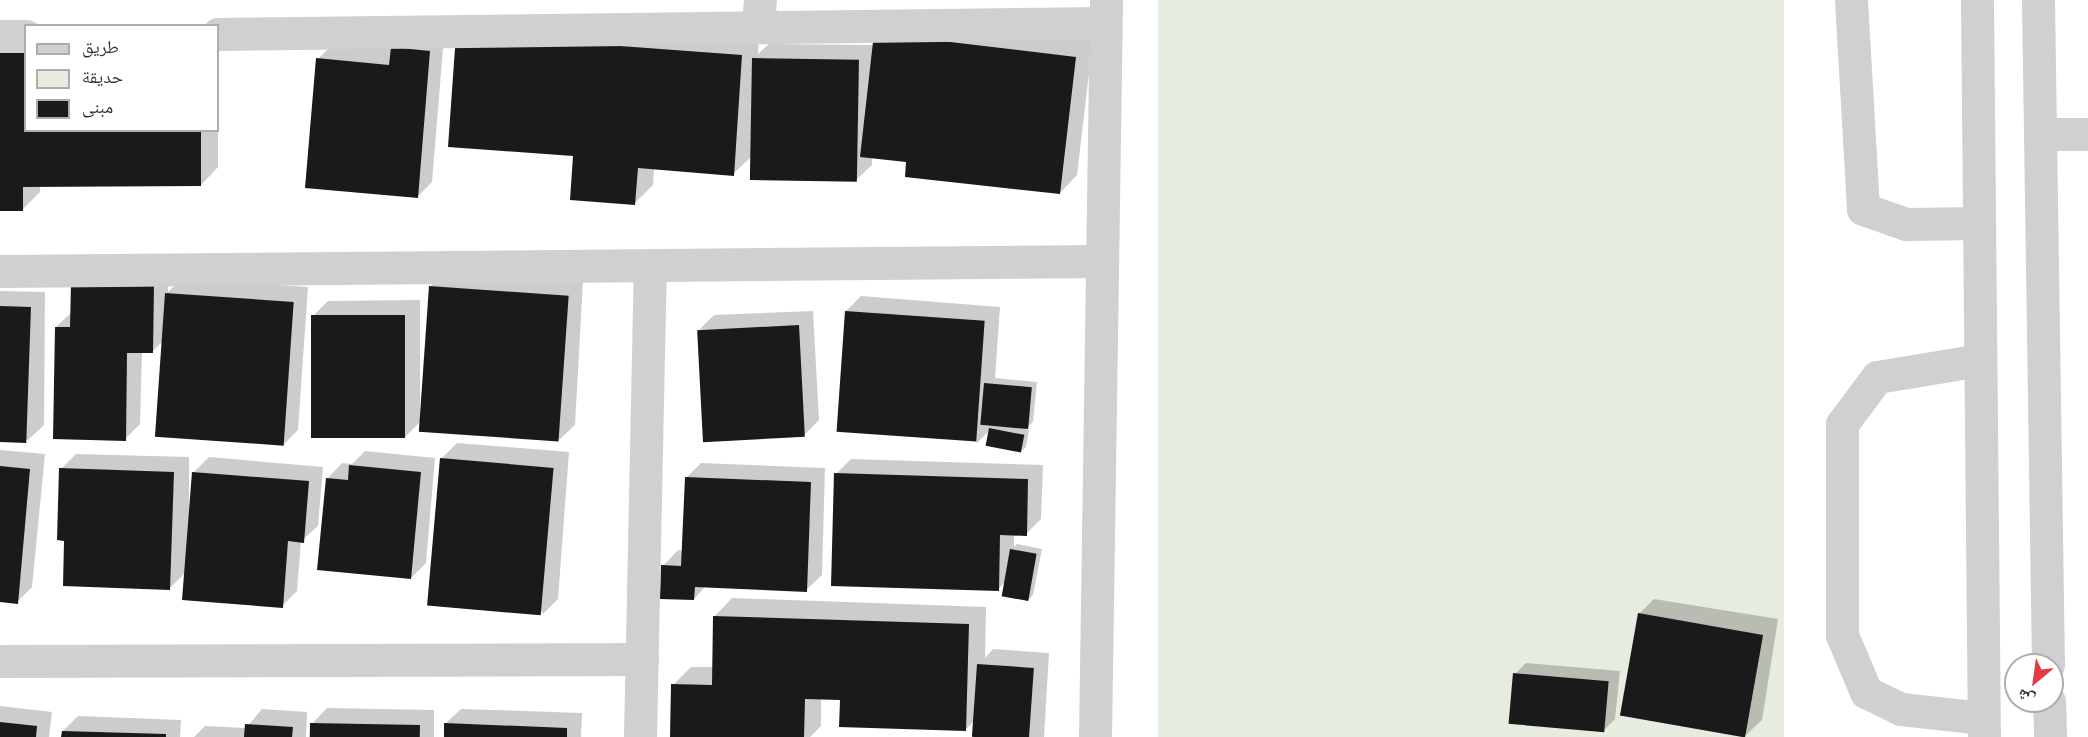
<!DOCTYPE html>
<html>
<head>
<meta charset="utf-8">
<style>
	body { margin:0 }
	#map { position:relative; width:2088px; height:737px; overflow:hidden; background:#fff; font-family:Helvetica,"Noto Naskh Arabic",sans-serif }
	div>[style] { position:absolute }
	.green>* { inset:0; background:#e6ecdf; transform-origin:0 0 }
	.shadow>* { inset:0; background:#0003 }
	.building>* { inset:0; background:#1a1a1a; transform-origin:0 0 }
	.minor>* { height:33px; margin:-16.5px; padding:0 16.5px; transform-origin:16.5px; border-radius:16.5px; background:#d0d0d0 }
	.tertiary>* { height:33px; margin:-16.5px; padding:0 16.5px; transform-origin:16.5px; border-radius:16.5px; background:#d0d0d0 }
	span { translate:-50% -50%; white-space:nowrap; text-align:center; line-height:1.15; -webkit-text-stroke:6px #fff; paint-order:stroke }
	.legend { position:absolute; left:24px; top:24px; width:195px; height:108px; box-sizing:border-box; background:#fff; border:2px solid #adadad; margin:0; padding:8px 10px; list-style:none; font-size:18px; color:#333 }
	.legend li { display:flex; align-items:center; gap:12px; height:30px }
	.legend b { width:30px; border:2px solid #adadad }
	.north { position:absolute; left:2004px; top:653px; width:60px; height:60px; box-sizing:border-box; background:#fff; border:2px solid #adadad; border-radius:50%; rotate:209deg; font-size:16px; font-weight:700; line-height:24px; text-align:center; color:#333 }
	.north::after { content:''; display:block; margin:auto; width:21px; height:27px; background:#e63946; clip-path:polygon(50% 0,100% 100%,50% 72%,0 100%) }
</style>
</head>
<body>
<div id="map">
	<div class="green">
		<div style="left:1158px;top:0;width:626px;height:737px"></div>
	</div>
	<div class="shadow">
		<div style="clip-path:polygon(218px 30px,218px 167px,201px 185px,40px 185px,40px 192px,22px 210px,0 210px,26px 130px,218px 130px)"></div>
		<div style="clip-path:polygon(458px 34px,759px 38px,758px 54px,769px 44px,874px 45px,875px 34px,1093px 39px,1077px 175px,1060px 193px,908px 161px,872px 157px,872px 165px,856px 180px,752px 156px,733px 174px,654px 168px,653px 185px,635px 203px,575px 155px)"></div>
		<div style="clip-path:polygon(444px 37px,432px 182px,417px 197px,318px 59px,333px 44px,392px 49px)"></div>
		<div style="clip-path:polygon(168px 270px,168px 292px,181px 279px,308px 287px,298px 430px,283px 445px,163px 341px,152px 352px,142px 352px,140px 424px,125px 439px,56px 327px,72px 312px)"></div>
		<div style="clip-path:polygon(446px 271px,583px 280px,575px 425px,559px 440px,431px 286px)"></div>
		<div style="clip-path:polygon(0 291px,45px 292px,44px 425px,28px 440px,0 440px)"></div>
		<div style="clip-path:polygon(861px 296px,1000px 307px,995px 378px,1037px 382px,1033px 422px,1025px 429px,1029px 430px,1026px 447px,1020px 452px,990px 430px,977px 443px,846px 311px)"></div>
		<div style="clip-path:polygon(420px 300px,420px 422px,405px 437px,313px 316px,328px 301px)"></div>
		<div style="clip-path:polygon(813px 311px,819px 420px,804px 435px,699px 330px,714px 315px)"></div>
		<div style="clip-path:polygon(457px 443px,569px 452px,558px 599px,543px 614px,442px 458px)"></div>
		<div style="clip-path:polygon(0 450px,45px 454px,32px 587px,17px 602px,0 601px)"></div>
		<div style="clip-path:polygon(365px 451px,435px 458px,426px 563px,411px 578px,327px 479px,342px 463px,352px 464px)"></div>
		<div style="clip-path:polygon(76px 454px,189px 457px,189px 538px,194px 472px,209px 457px,323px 467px,318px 526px,301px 541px,297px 591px,282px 606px,186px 572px,170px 588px,66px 539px,61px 469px)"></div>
		<div style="clip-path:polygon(851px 459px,1043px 465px,1041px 519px,1026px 534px,1014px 534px,1014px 547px,1017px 544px,1042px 549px,1033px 595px,1027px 601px,1004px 583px,998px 589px,836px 474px)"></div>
		<div style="clip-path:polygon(701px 463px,825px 468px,822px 575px,806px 590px,706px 586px,694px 599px,663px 566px,678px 550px,683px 551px,686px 478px)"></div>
		<div style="clip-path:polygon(732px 598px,986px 607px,985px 658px,993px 649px,1049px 653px,1044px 737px,974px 737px,975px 720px,965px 730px,841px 699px,821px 698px,821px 726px,810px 737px,672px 737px,673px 685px,691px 667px,714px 667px,715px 616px)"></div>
		<div style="clip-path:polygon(1654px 599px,1778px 619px,1762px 720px,1746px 735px,1639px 614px)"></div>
		<div style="clip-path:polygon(1526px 663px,1620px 671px,1615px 719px,1604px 730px,1515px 674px)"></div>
		<div style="clip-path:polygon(0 706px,52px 712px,49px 737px,0 737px)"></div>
		<div style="clip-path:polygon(327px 708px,434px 710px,434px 737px,312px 737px,312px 724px)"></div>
		<div style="clip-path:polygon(262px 709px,307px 712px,306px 737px,194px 737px,205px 726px,246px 728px)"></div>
		<div style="clip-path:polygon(461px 709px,582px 713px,581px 737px,445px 737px,445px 724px)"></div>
		<div style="clip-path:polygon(78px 716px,181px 720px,180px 737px,63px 737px,63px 731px)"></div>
	</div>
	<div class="building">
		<div style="clip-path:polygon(874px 33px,1076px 57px,1060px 194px,905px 177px,906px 162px,860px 157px)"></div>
		<div style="clip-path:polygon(456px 34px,742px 55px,734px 176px,638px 168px,635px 205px,570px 200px,573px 156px,448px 147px)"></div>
		<div style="clip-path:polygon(0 47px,26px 47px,26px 130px,201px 130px,201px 186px,23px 187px,23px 211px,0 211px)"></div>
		<div style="clip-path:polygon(391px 47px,430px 51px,418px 198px,305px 188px,316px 58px,389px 65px)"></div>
		<div style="left:752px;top:58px;width:107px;height:122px;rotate:1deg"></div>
		<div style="clip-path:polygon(71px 283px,154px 284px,153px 353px,127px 353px,126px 441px,53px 439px,55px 327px,70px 327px)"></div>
		<div style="left:429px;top:286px;width:140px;height:146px;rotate:4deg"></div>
		<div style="left:165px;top:293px;width:129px;height:144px;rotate:4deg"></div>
		<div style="left:0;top:306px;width:31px;height:136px;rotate:2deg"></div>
		<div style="left:845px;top:311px;width:140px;height:121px;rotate:4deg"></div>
		<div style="left:311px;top:315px;width:94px;height:123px"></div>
		<div style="left:799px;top:325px;width:112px;height:102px;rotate:87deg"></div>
		<div style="left:984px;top:383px;width:48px;height:42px;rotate:5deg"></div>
		<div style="left:989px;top:428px;width:36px;height:18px;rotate:11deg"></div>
		<div style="left:440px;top:458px;width:114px;height:148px;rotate:5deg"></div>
		<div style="clip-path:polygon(349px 465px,421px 472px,411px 579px,317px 570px,326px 478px,348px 480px)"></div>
		<div style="clip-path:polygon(0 466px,30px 469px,18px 604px,0 602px)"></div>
		<div style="clip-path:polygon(59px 468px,174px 472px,170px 590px,63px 586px,64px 541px,57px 540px)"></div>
		<div style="clip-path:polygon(192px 472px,309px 481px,304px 543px,288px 541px,283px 608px,182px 600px)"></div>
		<div style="clip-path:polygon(834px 473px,1028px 479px,1027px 536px,1000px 535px,999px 591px,831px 586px)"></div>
		<div style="clip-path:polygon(685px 477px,811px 482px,807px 592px,695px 587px,694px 600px,660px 599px,661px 565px,681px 566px)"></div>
		<div style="left:1010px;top:549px;width:27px;height:48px;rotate:10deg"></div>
		<div style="left:1638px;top:613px;width:127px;height:104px;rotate:10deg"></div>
		<div style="clip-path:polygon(713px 616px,969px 624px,966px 731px,839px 727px,840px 700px,805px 699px,804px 737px,670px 737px,671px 684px,712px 685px)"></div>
		<div style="left:977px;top:664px;width:57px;height:73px;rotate:4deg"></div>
		<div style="left:1513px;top:673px;width:96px;height:51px;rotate:5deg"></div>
		<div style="clip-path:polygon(0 722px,37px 726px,36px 737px,0 737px)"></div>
		<div style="left:310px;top:723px;width:110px;height:14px;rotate:1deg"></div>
		<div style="clip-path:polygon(444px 723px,567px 728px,567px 737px,444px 737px)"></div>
		<div style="clip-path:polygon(245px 724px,293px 727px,292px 737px,244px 737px)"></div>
		<div style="clip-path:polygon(62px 731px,166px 734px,166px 737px,61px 737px)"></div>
	</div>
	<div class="minor">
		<div style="left:1851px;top:0;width:209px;rotate:86.7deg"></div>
		<div style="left:1863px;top:209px;width:46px;rotate:19.2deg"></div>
		<div style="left:1906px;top:224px;width:73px;rotate:-0.8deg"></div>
		<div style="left:758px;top:27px;width:27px;rotate:-86deg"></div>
		<div style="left:218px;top:34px;width:887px;rotate:-0.71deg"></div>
		<div style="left:0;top:36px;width:26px"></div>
		<div style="left:2040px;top:134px;width:48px"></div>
		<div style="left:0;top:271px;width:1102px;rotate:-0.52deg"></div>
		<div style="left:1980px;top:360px;width:104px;rotate:170.6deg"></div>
		<div style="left:1877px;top:377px;width:59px;rotate:126.7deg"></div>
		<div style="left:1842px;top:424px;width:211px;rotate:90deg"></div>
		<div style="left:1842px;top:635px;width:62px;rotate:67.2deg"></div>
		<div style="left:1866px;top:692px;width:39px;rotate:26deg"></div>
		<div style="left:1901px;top:709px;width:82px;rotate:6.3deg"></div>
		<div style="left:0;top:661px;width:642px;rotate:-0.18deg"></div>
		<div style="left:640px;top:737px;width:472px;rotate:-88.8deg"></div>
		<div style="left:1095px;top:737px;width:737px;rotate:-89.14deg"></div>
	</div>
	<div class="tertiary">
		<div style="left:1977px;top:0;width:737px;rotate:89.46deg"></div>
		<div style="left:2038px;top:0;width:665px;rotate:89.14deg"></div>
		<div style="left:2049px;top:701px;width:36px;rotate:88deg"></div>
	</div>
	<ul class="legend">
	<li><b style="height:8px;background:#d0d0d0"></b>طريق</li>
	<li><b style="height:16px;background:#e6ecdf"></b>حديقة</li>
	<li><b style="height:16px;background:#1a1a1a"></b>مبنى</li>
	</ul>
	<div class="north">ش</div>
</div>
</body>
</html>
